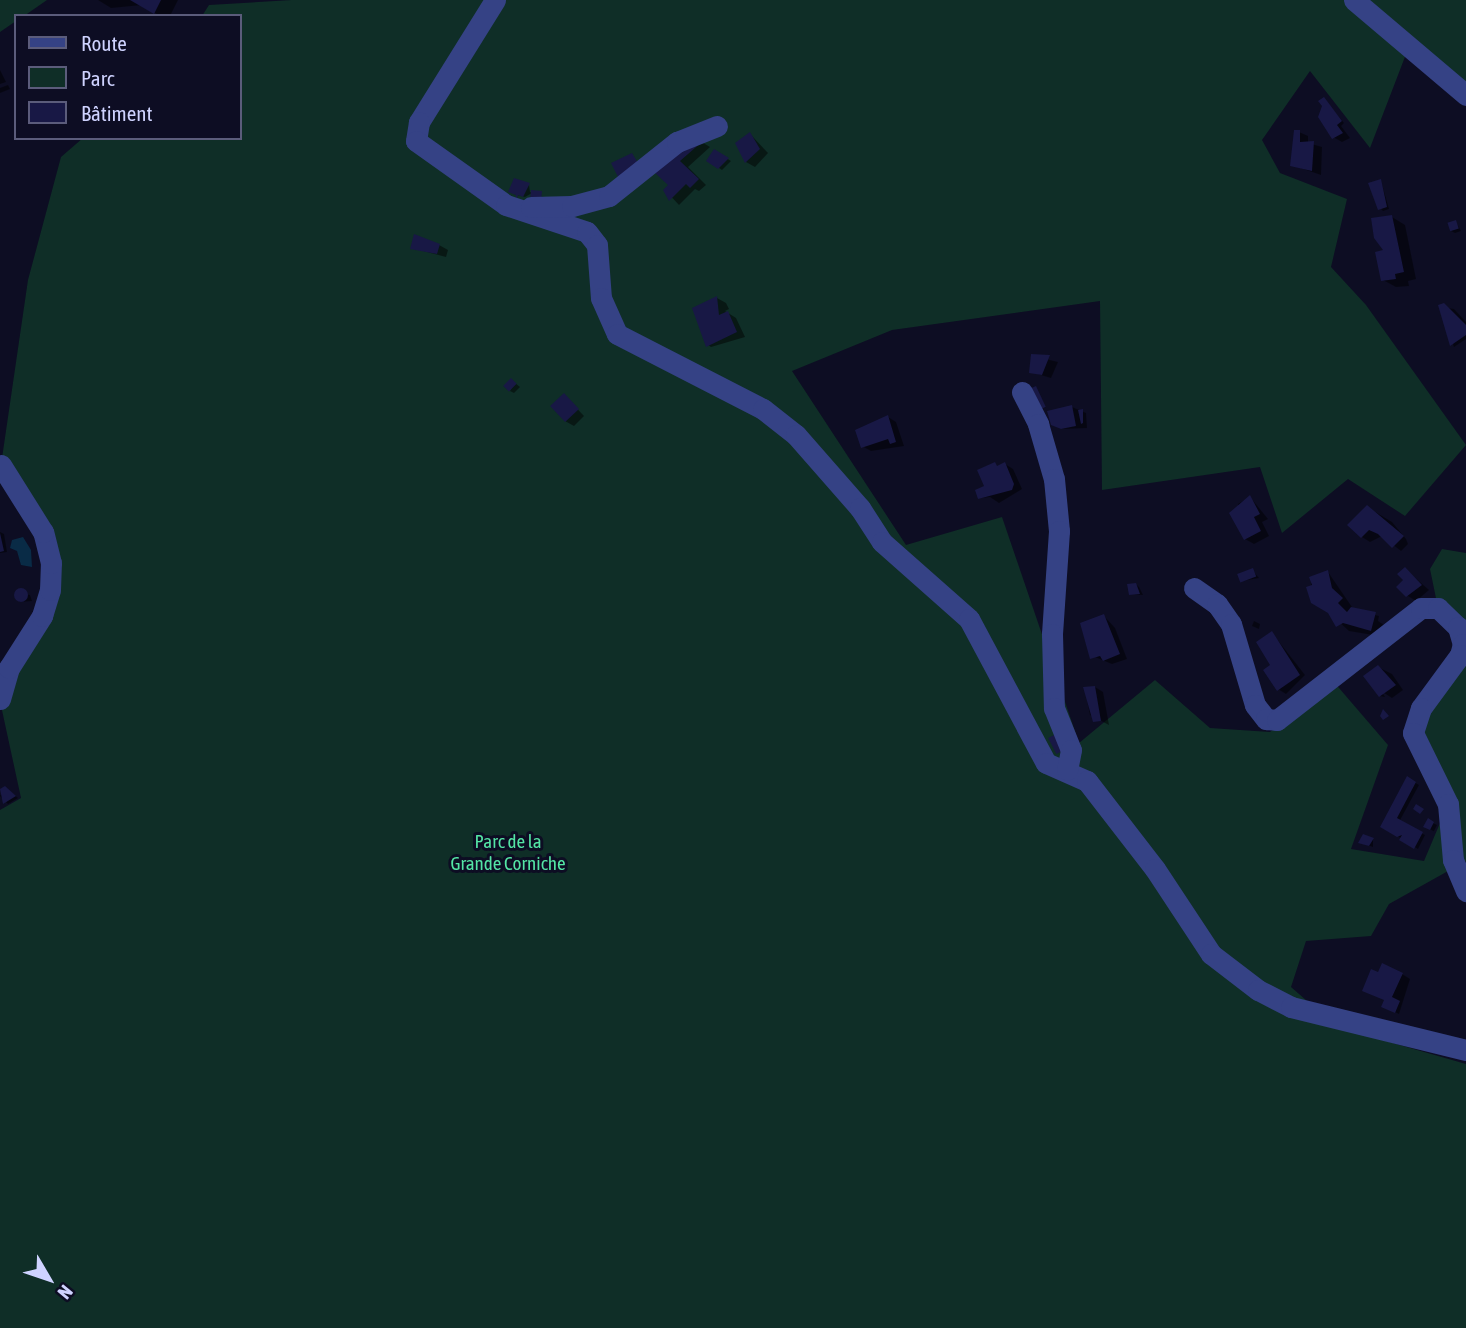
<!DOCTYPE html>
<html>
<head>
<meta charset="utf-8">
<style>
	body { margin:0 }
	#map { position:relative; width:1466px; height:1328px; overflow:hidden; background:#0d0d23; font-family:"Asap Condensed",sans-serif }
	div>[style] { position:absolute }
	.green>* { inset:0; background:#0f2e27 }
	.water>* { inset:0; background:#092b46 }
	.shadow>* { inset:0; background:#0007; transform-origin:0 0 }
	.building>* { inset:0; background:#181845; transform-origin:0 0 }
	.round { border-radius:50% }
	.minor>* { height:21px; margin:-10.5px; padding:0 10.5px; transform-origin:10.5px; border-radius:10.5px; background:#354285 }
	span { translate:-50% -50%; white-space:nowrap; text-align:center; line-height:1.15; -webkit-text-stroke:6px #0d0d23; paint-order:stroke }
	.park-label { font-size:19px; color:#54e5a5 }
	.legend { position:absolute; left:14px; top:14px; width:228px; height:126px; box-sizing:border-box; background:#0d0d23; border:2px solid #5b5c7b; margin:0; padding:9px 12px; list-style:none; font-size:21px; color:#cfd3ff }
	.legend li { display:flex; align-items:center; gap:14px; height:35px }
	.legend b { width:35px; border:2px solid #5b5c7b }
	.north { position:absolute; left:14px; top:1244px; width:70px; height:70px; -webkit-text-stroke:5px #0d0d23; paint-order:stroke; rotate:129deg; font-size:19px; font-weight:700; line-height:28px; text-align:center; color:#cfd3ff }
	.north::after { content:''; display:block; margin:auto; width:24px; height:32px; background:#cfd3ff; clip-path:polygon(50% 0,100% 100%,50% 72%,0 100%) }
</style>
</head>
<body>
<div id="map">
	<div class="green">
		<div style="clip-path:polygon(0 0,47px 0,24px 16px,16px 16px,16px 21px,0 32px)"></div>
		<div style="clip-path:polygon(292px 0,1466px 0,1466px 95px,1408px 49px,1370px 148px,1310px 71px,1262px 140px,1280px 173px,1347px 199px,1331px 267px,1366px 305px,1466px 445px,1405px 516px,1348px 479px,1282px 533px,1260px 467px,1102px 490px,1100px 301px,892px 330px,792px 371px,906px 545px,1002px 517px,1079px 743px,1155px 680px,1210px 728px,1270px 732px,1333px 681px,1388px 745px,1351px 849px,1424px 861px,1448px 804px,1413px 733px,1460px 655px,1438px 608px,1430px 569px,1442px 549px,1466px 553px,1466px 861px,1389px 904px,1371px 936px,1306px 941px,1291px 987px,1337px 1027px,1466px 1064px,1466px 1328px,0 1328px,0 810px,21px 798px,0 701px,29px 635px,50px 563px,1px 465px,28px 280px,61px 157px,83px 138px,240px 138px,240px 16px,202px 16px,209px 5px)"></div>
	</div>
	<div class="water">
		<div style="clip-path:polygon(23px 537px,31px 550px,32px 567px,21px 565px,17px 551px,10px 548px,12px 540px)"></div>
	</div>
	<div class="shadow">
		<div style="clip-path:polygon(98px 0,178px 0,170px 16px,160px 16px,142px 5px,111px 8px)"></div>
		<div style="clip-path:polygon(0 70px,6px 82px,0 84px)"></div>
		<div style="clip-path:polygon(8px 85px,10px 89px,0 93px,0 88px)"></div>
		<div style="clip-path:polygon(1324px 99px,1344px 123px,1341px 126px,1350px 138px,1342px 142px,1333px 137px)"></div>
		<div style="clip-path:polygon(1299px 132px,1308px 136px,1308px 143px,1322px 147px,1321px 175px,1292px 165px)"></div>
		<div style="clip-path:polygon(750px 134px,768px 153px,755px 167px,746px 162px)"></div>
		<div style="clip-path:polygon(695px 138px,710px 147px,688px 167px,706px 185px,699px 191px,695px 189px,679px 205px,665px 190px,671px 185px,656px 171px)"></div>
		<div style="clip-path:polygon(714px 151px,731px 161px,722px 170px,708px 160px)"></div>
		<div style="clip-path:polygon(1381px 181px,1389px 209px,1383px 211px,1380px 208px)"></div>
		<div style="clip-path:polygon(529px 185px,530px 192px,559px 202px,532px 193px,525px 197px,514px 194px)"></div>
		<div style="clip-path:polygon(1392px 217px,1405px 225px,1416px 279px,1408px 281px,1409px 286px,1396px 287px,1383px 280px)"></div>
		<div style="clip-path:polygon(1456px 222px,1461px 231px,1455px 233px,1451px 231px)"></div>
		<div style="clip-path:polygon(439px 245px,448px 250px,446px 257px,412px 248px)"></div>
		<div style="clip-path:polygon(717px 298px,726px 303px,729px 309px,725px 311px,736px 318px,745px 337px,711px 347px,708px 345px)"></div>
		<div style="clip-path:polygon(1440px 307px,1454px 309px,1466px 322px,1466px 339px,1454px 347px)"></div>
		<div style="clip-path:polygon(1033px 356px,1058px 362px,1051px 378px,1031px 372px)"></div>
		<div style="clip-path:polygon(515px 383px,520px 387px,514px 393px,510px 391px)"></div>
		<div style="clip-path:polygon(564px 395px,584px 416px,574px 426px,565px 421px)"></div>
		<div style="clip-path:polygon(1072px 407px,1086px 413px,1087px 428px,1061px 429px,1052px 424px)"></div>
		<div style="clip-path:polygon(888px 417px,896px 422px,904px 446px,871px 451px,862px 446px)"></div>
		<div style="clip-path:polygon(1005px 464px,1013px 469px,1022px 489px,999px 503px,990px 497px,980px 498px)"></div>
		<div style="clip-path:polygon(1250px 497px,1268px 519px,1262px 522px,1269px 536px,1254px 544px,1245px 539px,1238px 504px)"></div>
		<div style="clip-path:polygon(1367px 507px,1392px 522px,1406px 539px,1408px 544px,1401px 551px,1382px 536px,1370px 542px,1362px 537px)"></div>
		<div style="clip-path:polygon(0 532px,4px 534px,7px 552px,0 553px)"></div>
		<div style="clip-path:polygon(1405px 569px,1429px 590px,1416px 601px,1408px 596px)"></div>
		<div style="clip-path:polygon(1252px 570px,1259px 578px,1242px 581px)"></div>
		<div style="clip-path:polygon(1328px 572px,1354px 610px,1379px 616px,1378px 621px,1387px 627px,1385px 637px,1349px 631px,1311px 596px,1311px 578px)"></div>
		<div style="clip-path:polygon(1135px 584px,1139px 587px,1143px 595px,1130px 594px)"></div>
		<div style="clip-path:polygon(16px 592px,30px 595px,32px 601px,19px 602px)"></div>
		<div style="clip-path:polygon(1104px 616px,1115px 628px,1127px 659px,1112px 664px,1095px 657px)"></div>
		<div style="clip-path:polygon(1254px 621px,1260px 624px,1259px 629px,1252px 626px)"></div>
		<div style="clip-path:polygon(1272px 633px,1305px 675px,1286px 694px,1278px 689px,1272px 666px)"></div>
		<div style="clip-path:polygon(1378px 667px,1392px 674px,1403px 690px,1392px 698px,1381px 691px,1385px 697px,1380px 696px)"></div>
		<div style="clip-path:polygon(1095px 687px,1103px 692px,1109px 725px,1090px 715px,1085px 689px)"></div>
		<div style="clip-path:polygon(1407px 778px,1419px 785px,1399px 822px,1425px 835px,1418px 849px,1382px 826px)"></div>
		<div style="clip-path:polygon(5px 788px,18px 798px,8px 804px,0 796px)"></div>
		<div style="left:1429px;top:821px;width:9px;height:7px;rotate:27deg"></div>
		<div style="clip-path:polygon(1373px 839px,1373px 847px,1364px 844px)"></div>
		<div style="clip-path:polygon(1402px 974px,1410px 979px,1399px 1014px,1384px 1007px)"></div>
	</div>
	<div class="building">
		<div style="clip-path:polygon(130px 0,161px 0,154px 14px)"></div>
		<div style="clip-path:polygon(1324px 97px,1342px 121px,1337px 125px,1343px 133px,1332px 139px,1318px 117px,1322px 106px,1318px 101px)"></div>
		<div style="clip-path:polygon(1294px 130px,1300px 130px,1300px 142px,1314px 141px,1312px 171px,1290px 166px)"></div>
		<div style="clip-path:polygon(750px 132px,760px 149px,745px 163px,735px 143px)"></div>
		<div style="clip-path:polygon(703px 141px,680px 161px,699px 179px,690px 188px,686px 184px,669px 201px,663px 190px,668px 185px,653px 171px,656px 161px)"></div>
		<div style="clip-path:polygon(714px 149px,729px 158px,718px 169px,706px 161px)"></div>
		<div style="clip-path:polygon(632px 153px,638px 163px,621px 183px,611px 163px)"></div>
		<div style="clip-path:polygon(514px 178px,530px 183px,523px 197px,518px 195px,516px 200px,516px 195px,508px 192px)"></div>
		<div style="clip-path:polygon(1381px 179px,1387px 207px,1378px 210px,1368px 183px)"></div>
		<div style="left:531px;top:190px;width:11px;height:8px;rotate:5deg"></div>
		<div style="clip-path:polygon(1392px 215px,1404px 272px,1395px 274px,1396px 279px,1381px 281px,1375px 252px,1383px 250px,1374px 238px,1371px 218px)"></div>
		<div style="left:1456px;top:220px;width:9px;height:9px;rotate:72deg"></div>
		<div style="clip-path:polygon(414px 234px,440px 244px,437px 254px,410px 249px)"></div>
		<div style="clip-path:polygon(717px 296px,719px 315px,728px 311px,737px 332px,706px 347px,692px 308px)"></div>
		<div style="clip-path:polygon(1444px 303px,1466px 325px,1466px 335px,1450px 346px,1438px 305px)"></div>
		<div style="clip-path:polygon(1031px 354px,1050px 355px,1042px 375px,1029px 373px)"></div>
		<div style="left:511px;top:378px;width:8px;height:11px;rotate:45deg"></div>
		<div style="left:1036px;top:386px;width:23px;height:5px;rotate:65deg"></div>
		<div style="left:564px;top:393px;width:22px;height:19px;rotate:47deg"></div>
		<div style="clip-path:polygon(1072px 405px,1076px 426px,1061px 429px,1051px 425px,1047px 411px)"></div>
		<div style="clip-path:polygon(1083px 409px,1083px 423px,1081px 424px,1078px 410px)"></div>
		<div style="clip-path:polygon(888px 415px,896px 442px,890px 444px,888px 439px,861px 448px,855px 430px)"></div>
		<div style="clip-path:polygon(995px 462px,997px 466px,1005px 462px,1014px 484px,1012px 490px,978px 499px,975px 490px,984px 486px,977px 470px)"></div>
		<div style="clip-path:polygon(1250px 495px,1260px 514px,1254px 517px,1261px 531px,1244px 540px,1229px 513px)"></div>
		<div style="clip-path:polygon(1367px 505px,1404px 536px,1392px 548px,1378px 534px,1369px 530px,1361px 538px,1347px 525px)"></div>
		<div style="clip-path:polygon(0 533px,4px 551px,0 552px)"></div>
		<div style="clip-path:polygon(1405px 567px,1422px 585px,1406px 597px,1396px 587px,1403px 580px,1397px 574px)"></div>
		<div style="left:1253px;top:568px;width:9px;height:17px;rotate:69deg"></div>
		<div style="clip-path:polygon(1328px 570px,1332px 588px,1343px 598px,1338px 603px,1347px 612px,1351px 607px,1376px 612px,1371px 631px,1343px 623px,1336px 627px,1328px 613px,1311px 603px,1306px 587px,1312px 585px,1309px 577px)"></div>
		<div style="clip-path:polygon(1136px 583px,1140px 594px,1129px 595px,1127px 584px)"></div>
		<div class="round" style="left:14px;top:588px;width:14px;height:14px"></div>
		<div style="clip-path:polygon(1104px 614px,1120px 654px,1103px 661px,1100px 656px,1090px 659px,1080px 623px)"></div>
		<div style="clip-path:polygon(1272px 631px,1300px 675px,1277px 691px,1263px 670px,1270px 665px,1256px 642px)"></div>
		<div style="clip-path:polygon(1378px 665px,1396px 685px,1379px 697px,1363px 676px)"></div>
		<div style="clip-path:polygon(1095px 686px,1101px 721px,1093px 722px,1083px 687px)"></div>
		<div style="clip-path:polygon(1383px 709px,1389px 716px,1383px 720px,1380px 716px)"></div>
		<div style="left:1058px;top:733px;width:18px;height:11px;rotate:63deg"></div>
		<div style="clip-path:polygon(1407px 776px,1416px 782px,1397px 818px,1423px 832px,1414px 849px,1399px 840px,1402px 835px,1397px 837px,1380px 827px)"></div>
		<div style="clip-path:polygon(5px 786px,16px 796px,3px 804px,0 789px)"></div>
		<div style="clip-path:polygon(1416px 804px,1424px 809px,1420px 814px,1413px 809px)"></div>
		<div style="clip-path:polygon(1428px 818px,1434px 822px,1430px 830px,1423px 827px)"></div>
		<div style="clip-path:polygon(1363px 834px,1374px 838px,1369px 846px,1358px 843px)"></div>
		<div style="clip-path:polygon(1382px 963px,1403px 973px,1392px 997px,1400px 1001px,1395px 1013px,1381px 1007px,1384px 1000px,1362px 991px,1371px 969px,1378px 972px)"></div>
	</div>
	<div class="minor">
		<div style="left:495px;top:0;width:144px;rotate:121.9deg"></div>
		<div style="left:419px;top:122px;width:19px;rotate:99deg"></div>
		<div style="left:416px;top:141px;width:110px;rotate:35.4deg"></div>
		<div style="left:506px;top:205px;width:85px;rotate:18.4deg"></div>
		<div style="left:587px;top:232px;width:16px;rotate:52deg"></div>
		<div style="left:597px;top:245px;width:53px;rotate:85.7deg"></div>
		<div style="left:601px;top:298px;width:39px;rotate:66deg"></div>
		<div style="left:617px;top:334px;width:164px;rotate:27.2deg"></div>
		<div style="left:763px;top:409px;width:42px;rotate:38.2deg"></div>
		<div style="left:796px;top:435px;width:97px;rotate:48.8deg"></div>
		<div style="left:860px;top:508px;width:40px;rotate:57.1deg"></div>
		<div style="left:882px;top:542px;width:116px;rotate:41.5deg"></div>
		<div style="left:969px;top:619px;width:163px;rotate:61.9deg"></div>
		<div style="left:1046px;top:763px;width:45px;rotate:23.7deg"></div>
		<div style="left:1087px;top:781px;width:111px;rotate:52.3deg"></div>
		<div style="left:1155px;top:869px;width:102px;rotate:56.6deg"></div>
		<div style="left:1211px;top:954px;width:59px;rotate:37.5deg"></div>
		<div style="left:1258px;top:990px;width:37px;rotate:27deg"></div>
		<div style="left:1291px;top:1007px;width:180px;rotate:13.8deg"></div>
		<div style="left:1354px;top:0;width:147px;rotate:40.3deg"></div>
		<div style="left:531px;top:207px;width:41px;rotate:-1.4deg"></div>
		<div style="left:572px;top:206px;width:38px;rotate:-15deg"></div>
		<div style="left:609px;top:196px;width:87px;rotate:-38.5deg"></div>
		<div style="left:677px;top:142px;width:43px;rotate:-21.8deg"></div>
		<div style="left:1022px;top:392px;width:36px;rotate:63deg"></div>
		<div style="left:1038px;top:424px;width:57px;rotate:73.8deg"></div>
		<div style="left:1054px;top:479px;width:52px;rotate:84.5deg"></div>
		<div style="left:1059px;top:531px;width:103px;rotate:93.9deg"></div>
		<div style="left:1052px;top:634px;width:74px;rotate:88.5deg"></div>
		<div style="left:1054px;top:708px;width:45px;rotate:68deg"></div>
		<div style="left:1071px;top:750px;width:20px;rotate:101deg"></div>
		<div style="left:1194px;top:588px;width:28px;rotate:35deg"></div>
		<div style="left:1217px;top:604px;width:24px;rotate:55deg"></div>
		<div style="left:1231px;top:624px;width:84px;rotate:73.5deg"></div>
		<div style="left:1255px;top:705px;width:18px;rotate:52deg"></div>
		<div style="left:1266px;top:719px;width:11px;rotate:5deg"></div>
		<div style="left:1277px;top:720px;width:182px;rotate:-37.9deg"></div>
		<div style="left:1421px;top:608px;width:17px"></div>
		<div style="left:1438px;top:608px;width:28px;rotate:44deg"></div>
		<div style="left:1458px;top:627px;width:18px;rotate:74deg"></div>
		<div style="left:1463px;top:644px;width:11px;rotate:105deg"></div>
		<div style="left:1460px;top:655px;width:66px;rotate:126.3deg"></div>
		<div style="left:1421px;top:708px;width:26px;rotate:108deg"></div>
		<div style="left:1413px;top:733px;width:79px;rotate:63.8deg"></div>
		<div style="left:1448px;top:804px;width:56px;rotate:84.9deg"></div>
		<div style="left:1453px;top:860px;width:34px;rotate:67deg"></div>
		<div style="left:0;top:699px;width:32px;rotate:-74deg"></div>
		<div style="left:9px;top:668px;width:62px;rotate:-57.6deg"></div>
		<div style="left:42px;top:616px;width:27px;rotate:-73deg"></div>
		<div style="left:50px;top:590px;width:27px;rotate:-88deg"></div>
		<div style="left:51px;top:563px;width:32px;rotate:-104deg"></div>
		<div style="left:43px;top:532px;width:79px;rotate:-122.1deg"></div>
	</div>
	<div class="park-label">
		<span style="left:508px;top:853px">Parc de la<br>Grande Corniche</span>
	</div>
	<ul class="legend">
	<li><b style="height:9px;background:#354285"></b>Route</li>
	<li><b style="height:19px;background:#0f2e27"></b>Parc</li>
	<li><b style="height:19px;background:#181845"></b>Bâtiment</li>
	</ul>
	<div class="north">N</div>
</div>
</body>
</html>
